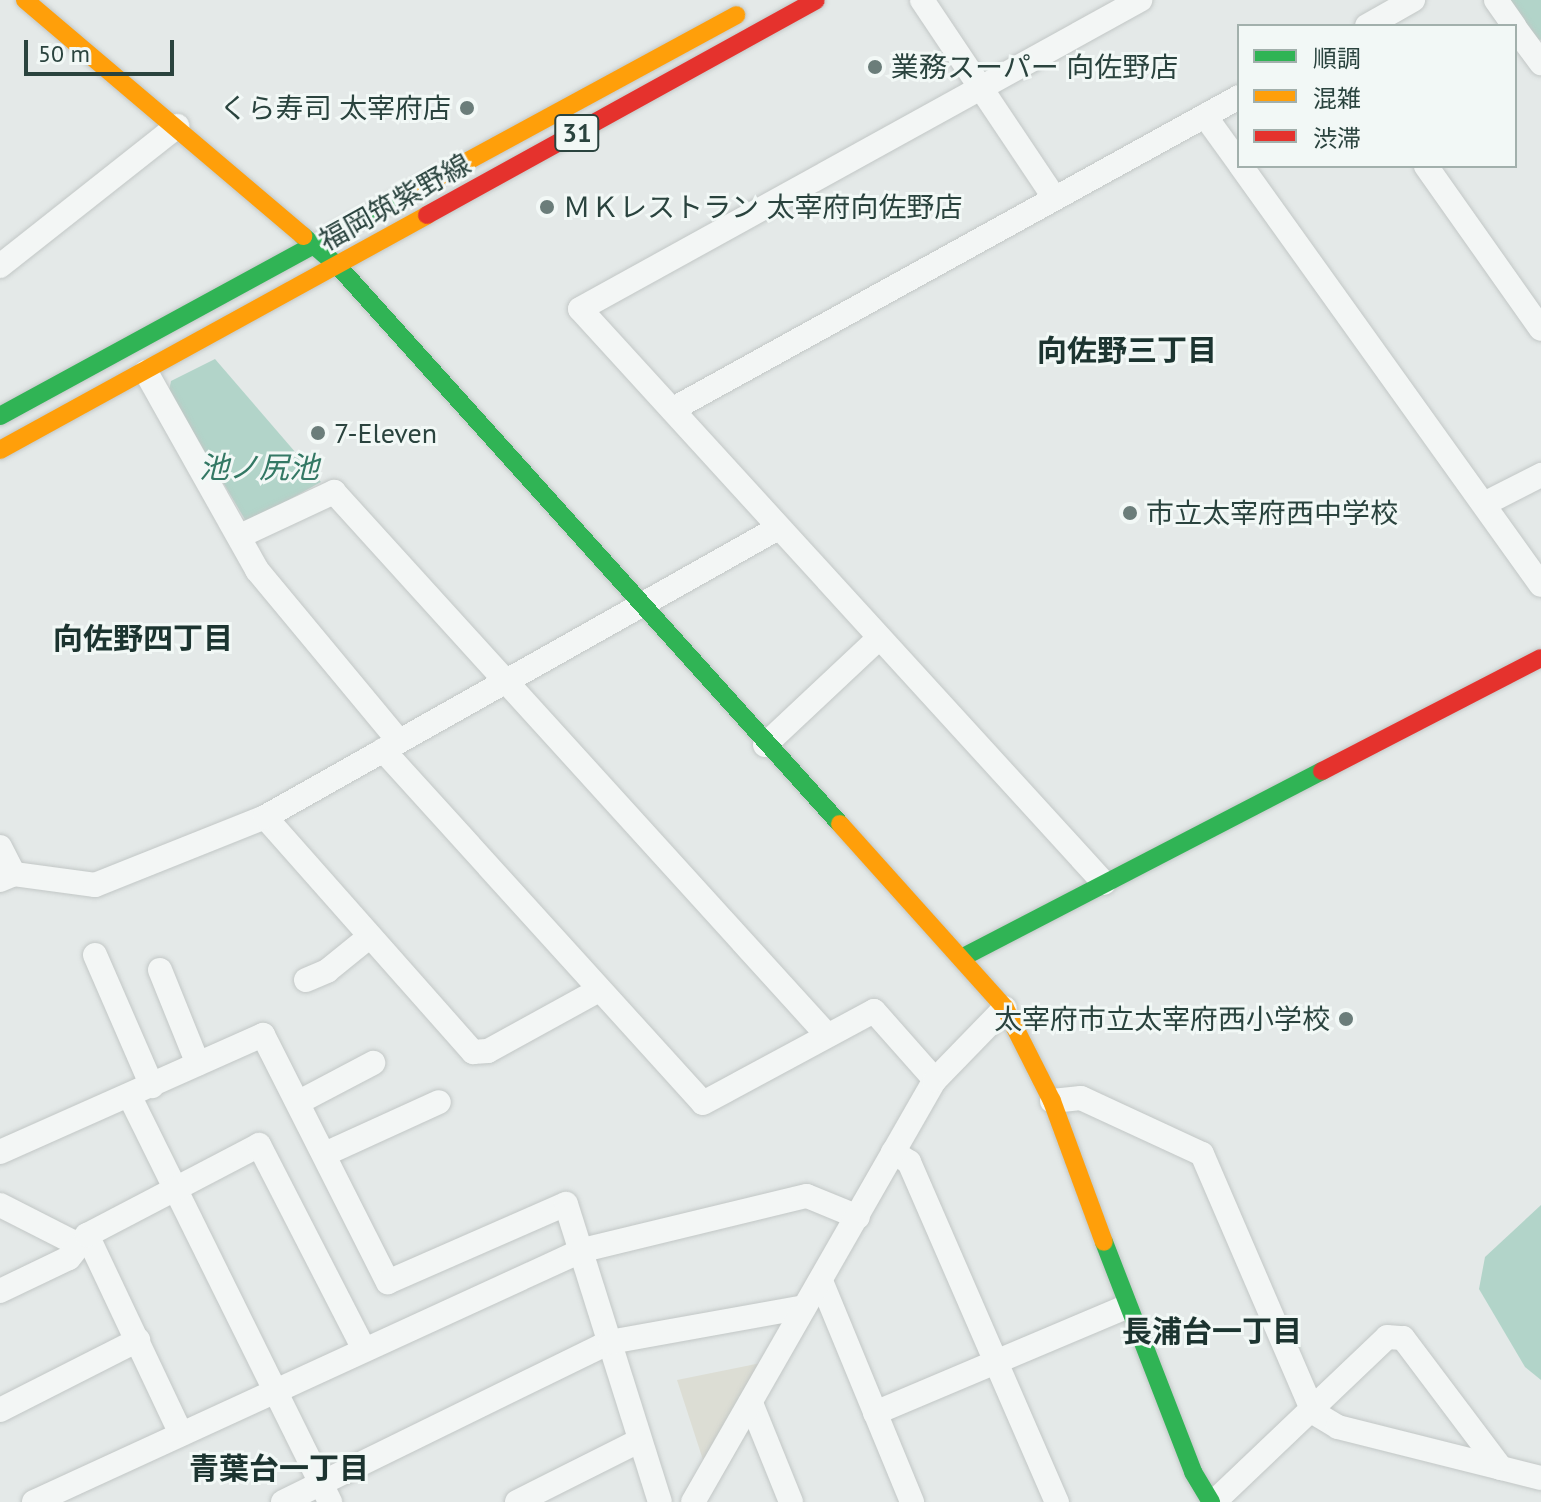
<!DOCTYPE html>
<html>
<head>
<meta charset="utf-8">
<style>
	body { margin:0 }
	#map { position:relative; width:1541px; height:1502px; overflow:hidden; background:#e4e9e8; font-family:"PT Sans","Noto Sans JP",sans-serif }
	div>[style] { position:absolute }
	.green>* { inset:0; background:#dcddd4 }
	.water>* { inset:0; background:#b2d4c9 }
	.river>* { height:36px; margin:-18px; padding:0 18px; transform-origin:18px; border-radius:18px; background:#b2d4c9 }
	.roads { filter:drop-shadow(0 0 2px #c2c7c6) drop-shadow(0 0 2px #c2c7c6) }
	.street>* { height:24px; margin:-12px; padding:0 12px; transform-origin:12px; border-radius:12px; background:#f3f6f5 }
	.fast>* { height:18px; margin:-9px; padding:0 9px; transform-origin:9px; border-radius:9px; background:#30b455 }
	.slow>* { height:18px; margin:-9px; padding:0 9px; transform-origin:9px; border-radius:9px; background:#ff9f0a }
	.jam>* { height:18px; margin:-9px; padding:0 9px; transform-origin:9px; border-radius:9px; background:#e5322d }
	.dots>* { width:22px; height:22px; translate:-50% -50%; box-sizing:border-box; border:4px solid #f2f8f6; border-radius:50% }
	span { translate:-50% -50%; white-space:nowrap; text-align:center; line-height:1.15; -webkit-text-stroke:6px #f2f8f6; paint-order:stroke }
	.shield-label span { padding:2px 6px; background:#f2f8f6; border:2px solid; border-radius:6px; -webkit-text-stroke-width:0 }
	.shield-label { font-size:26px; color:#2a433e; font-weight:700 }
	.poi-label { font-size:28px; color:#2a433e }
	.left { translate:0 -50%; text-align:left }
	.right { translate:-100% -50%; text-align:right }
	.street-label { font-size:28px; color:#2a433e }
	.neighbourhood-label { font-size:30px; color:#1c3430; font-weight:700 }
	.water-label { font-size:30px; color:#337864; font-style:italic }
	.legend { position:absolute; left:1237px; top:24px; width:280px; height:144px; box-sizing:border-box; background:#f2f8f6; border:2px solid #a2b0ac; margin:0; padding:10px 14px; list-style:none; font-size:24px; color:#2a433e }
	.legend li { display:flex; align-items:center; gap:16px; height:40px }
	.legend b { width:40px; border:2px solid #a2b0ac }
	.scale { position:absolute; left:24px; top:40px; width:150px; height:36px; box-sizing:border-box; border:4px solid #2a433e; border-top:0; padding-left:10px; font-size:24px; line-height:28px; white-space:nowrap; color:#2a433e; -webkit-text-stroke:6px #f2f8f6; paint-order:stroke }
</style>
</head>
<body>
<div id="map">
	<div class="green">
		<div style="clip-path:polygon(761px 1363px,704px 1463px,677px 1380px)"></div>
	</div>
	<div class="water">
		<div style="clip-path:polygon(215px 359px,321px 482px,247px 523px,169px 391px,171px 381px)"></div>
		<div style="clip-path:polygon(1541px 1205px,1541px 1380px,1525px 1367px,1479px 1289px,1485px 1257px)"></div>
	</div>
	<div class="river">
		<div style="left:1525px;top:0;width:27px;rotate:54deg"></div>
	</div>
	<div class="roads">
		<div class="street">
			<div style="left:922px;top:0;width:236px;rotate:56.2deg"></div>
			<div style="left:1496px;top:0;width:32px;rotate:55deg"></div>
			<div style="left:1367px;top:26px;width:53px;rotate:-29.5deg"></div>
			<div style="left:1515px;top:28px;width:44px;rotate:53.4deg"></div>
			<div style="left:1205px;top:116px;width:58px;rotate:54.1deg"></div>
			<div style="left:1241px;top:166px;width:515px;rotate:54.4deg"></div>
			<div style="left:1426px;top:166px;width:199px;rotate:54.8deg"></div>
			<div style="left:0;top:266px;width:226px;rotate:-38.3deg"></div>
			<div style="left:146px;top:372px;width:227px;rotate:60.7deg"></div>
			<div style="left:257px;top:570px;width:222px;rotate:50.3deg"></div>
			<div style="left:675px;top:408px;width:644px;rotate:-28.87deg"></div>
			<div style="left:1486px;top:503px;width:62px;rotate:-27deg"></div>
			<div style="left:240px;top:536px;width:104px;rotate:-25.1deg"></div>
			<div style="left:334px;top:492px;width:733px;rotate:47.76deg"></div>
			<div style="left:765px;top:745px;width:156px;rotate:-43.2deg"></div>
			<div style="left:383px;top:750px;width:476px;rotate:47.8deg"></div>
			<div style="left:703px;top:1103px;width:194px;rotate:-28.3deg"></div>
			<div style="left:874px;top:1011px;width:92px;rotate:48.5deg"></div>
			<div style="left:265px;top:817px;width:314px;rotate:48.5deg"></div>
			<div style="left:473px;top:1052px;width:15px;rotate:-4deg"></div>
			<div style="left:488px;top:1051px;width:124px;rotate:-28.8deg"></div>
			<div style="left:0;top:847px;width:30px;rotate:63deg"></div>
			<div style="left:0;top:880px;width:15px;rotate:-23deg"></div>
			<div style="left:14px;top:874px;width:82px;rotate:7.7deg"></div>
			<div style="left:95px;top:885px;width:183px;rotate:-21.8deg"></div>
			<div style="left:265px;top:817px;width:589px;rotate:-29.39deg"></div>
			<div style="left:1104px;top:883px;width:777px;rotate:-132.39deg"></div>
			<div style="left:580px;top:309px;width:640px;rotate:-28.89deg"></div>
			<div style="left:95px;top:955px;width:143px;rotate:66.5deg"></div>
			<div style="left:160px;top:970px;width:101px;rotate:68deg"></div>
			<div style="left:306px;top:980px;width:23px;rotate:-23deg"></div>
			<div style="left:327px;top:971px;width:54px;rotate:-39deg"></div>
			<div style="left:130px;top:1097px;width:452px;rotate:63.7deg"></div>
			<div style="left:1052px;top:1101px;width:29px;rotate:-6deg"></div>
			<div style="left:1081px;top:1098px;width:133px;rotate:24.8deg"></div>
			<div style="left:1202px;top:1154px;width:281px;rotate:66.7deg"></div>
			<div style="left:1313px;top:1412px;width:29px;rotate:31deg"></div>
			<div style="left:1338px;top:1427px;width:209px;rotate:14.1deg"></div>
			<div style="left:299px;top:1102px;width:84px;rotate:-27.8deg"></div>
			<div style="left:0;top:1152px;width:288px;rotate:-24deg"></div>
			<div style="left:263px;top:1035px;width:277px;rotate:63.2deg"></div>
			<div style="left:388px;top:1282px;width:194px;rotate:-23.7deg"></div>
			<div style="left:566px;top:1204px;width:312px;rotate:72.5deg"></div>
			<div style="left:893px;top:1152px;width:19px;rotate:32deg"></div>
			<div style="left:909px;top:1162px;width:371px;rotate:66.5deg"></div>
			<div style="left:325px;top:1154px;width:125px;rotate:-24.5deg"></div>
			<div style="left:0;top:1205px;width:86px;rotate:26.9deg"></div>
			<div style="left:87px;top:1235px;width:220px;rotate:64.7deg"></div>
			<div style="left:821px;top:1281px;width:239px;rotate:67.6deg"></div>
			<div style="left:0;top:1291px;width:76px;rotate:-25.6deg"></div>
			<div style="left:69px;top:1258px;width:29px;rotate:-52deg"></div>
			<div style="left:87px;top:1235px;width:194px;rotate:-27.6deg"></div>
			<div style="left:259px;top:1145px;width:227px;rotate:62.8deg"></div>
			<div style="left:751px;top:1403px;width:107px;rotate:68deg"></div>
			<div style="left:0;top:1410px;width:155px;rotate:-26.9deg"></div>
			<div style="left:875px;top:1413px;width:272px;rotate:-22.9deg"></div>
			<div style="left:34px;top:1502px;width:604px;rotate:-24.66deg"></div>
			<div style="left:583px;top:1250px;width:230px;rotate:-13.6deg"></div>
			<div style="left:807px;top:1196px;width:55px;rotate:22.4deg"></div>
			<div style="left:283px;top:1502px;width:364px;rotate:-26.1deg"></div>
			<div style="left:610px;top:1342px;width:197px;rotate:-10.2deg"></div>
			<div style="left:517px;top:1502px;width:136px;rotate:-26.6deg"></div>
			<div style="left:693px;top:1502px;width:486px;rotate:-60.2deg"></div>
			<div style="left:935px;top:1080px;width:100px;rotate:-45.8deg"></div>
			<div style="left:1214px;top:1502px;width:239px;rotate:-43.6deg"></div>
			<div style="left:1387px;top:1337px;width:16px;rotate:4deg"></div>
			<div style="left:1403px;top:1338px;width:163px;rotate:53deg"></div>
		</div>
		<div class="fast">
			<div style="left:303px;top:236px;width:46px;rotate:40.6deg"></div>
			<div style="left:338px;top:266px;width:751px;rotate:48.02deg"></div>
			<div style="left:0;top:416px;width:461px;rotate:-28.6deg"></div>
			<div style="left:963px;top:957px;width:404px;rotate:-27.4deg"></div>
			<div style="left:1104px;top:1242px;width:247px;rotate:68.8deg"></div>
			<div style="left:1193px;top:1472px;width:35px;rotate:59deg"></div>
		</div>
		<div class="slow">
			<div style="left:25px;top:0;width:365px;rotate:40.3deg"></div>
			<div style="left:405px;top:195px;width:377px;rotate:-28.5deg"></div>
			<div style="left:0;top:450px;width:487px;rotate:-28.8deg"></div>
			<div style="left:840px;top:824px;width:247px;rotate:48.1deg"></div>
			<div style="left:1005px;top:1008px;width:104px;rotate:63.2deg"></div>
			<div style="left:1052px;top:1101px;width:150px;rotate:69.8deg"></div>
		</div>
		<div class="jam">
			<div style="left:427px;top:215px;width:444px;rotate:-28.9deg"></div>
			<div style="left:1322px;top:771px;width:246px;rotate:-27.3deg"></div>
		</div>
	</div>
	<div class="dots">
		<div style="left:875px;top:67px;background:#6b7d7a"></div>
		<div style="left:467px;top:108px;background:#6b7d7a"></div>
		<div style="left:547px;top:207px;background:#6b7d7a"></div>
		<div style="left:318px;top:433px;background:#6b7d7a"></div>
		<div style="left:1130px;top:513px;background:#6b7d7a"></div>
		<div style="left:1346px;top:1019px;background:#6b7d7a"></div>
	</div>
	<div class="shield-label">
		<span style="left:577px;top:133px">31</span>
	</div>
	<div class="poi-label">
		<span class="left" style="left:891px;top:67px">業務スーパー 向佐野店</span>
		<span class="right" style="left:451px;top:108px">くら寿司 太宰府店</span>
		<span class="left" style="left:563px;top:207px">ＭＫレストラン 太宰府向佐野店</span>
		<span class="left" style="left:334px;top:433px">7-Eleven</span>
		<span class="left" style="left:1146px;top:513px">市立太宰府西中学校</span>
		<span class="right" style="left:1330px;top:1019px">太宰府市立太宰府西小学校</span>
	</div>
	<div class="street-label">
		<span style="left:395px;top:202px;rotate:-29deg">福岡筑紫野線</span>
	</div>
	<div class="neighbourhood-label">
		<span style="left:1127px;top:350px">向佐野三丁目</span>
		<span style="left:143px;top:638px">向佐野四丁目</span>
		<span style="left:1212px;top:1331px">長浦台一丁目</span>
		<span style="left:279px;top:1468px">青葉台一丁目</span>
	</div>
	<div class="water-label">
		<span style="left:259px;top:467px">池ノ尻池</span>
	</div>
	<ul class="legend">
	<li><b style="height:10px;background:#30b455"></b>順調</li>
	<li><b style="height:10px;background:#ff9f0a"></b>混雑</li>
	<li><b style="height:10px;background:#e5322d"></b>渋滞</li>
	</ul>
	<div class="scale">50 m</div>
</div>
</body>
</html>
